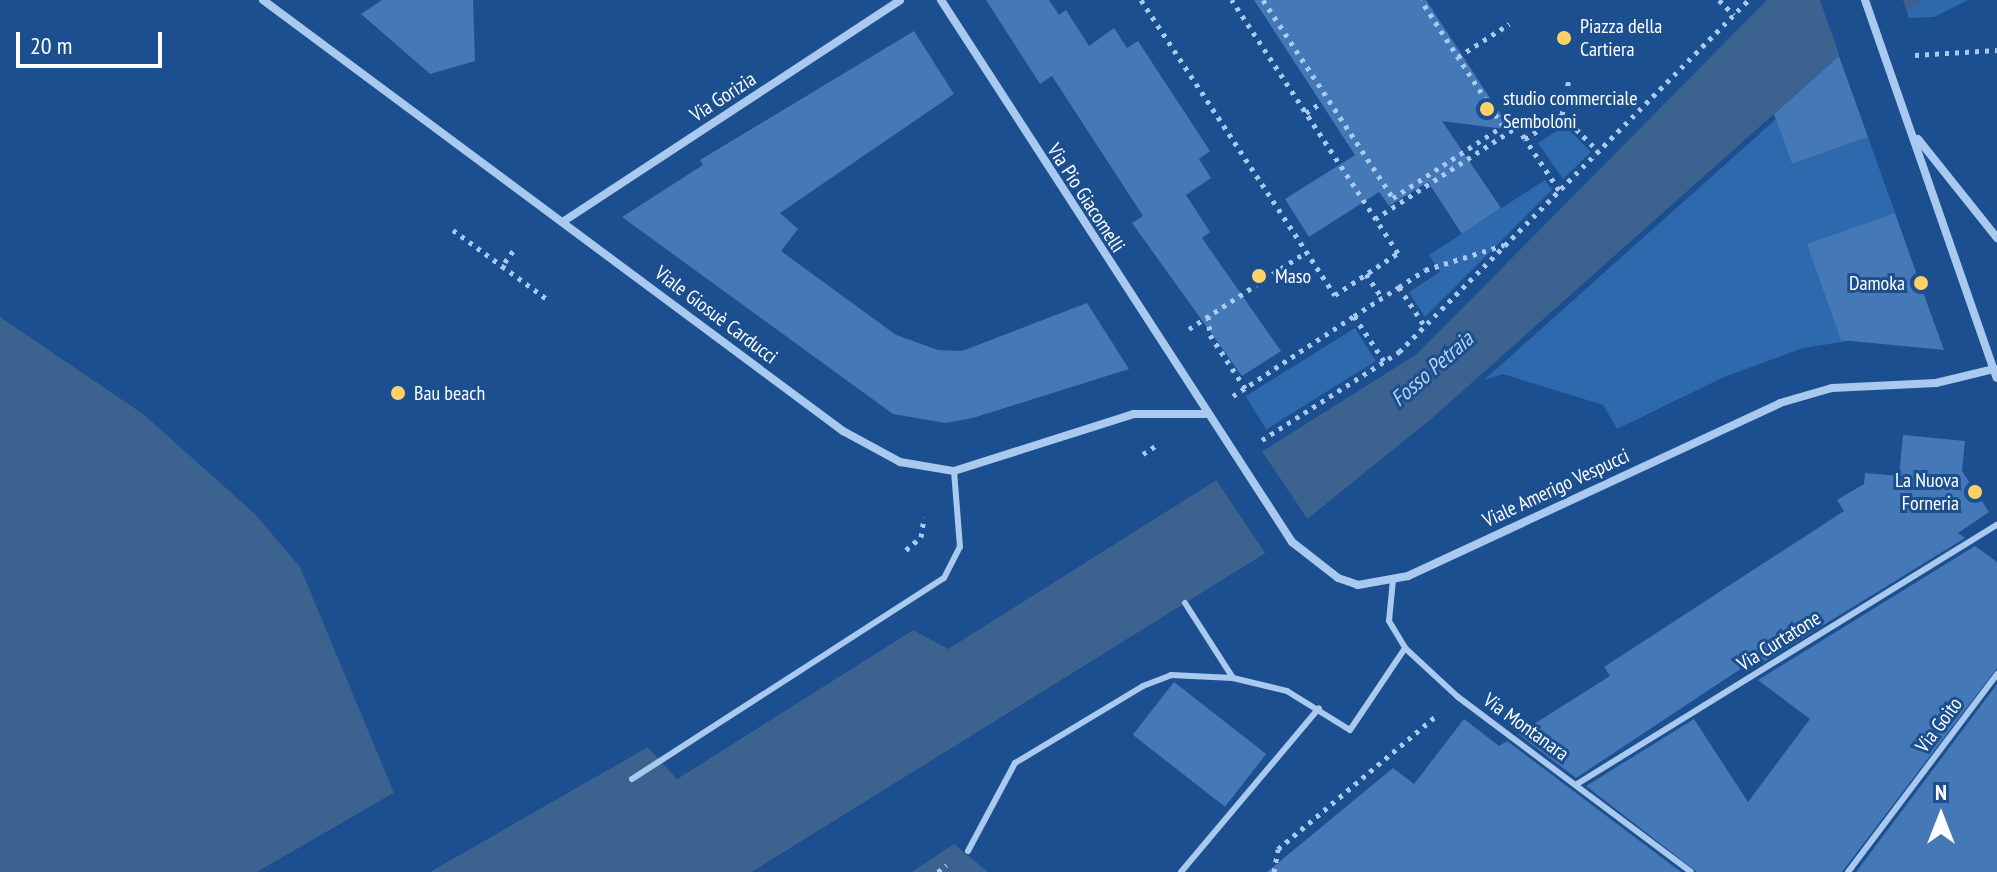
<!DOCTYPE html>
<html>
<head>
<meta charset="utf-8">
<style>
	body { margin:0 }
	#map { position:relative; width:1997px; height:872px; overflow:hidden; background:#1b4f8f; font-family:"PT Sans Narrow",sans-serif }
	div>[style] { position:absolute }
	.green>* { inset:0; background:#2e69ad; transform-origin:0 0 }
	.water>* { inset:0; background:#3c6290 }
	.pier>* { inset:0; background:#1b4f8f; transform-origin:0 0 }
	.building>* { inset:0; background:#4478b7; transform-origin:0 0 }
	.path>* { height:5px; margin-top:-2.5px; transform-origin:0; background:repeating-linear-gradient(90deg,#a9c9ee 0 4px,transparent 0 10px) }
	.lane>* { height:6px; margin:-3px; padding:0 3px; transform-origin:3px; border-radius:3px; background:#a9c9ee }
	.street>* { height:8px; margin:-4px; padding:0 4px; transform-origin:4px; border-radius:4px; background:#a9c9ee }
	.dots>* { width:22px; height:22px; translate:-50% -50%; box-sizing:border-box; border:4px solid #1b4f8f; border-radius:50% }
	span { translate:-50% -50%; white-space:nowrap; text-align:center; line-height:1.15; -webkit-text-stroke:6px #1b4f8f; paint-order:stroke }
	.poi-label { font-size:20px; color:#fff }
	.left { translate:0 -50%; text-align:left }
	.right { translate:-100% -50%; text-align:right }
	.street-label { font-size:20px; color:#fff }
	.water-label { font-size:22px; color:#b5d3f5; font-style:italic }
	.north { position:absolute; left:1901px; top:776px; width:80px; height:80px; -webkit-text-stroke:6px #1b4f8f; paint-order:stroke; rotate:0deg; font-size:22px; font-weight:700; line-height:32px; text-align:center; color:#fff }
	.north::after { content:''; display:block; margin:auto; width:28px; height:36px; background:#fff; clip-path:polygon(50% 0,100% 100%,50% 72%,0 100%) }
	.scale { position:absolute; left:16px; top:32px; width:146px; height:36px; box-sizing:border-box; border:4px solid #fff; border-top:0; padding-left:10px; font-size:24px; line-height:28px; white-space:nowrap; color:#fff; -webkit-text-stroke:6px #1b4f8f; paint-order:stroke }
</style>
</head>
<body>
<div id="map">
	<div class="green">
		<div style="clip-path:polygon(1903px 0,1968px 0,1934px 17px,1909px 18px)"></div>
		<div style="clip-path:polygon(1776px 119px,1792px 164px,1868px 137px,1895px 213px,1820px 240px,1849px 341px,1803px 348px,1724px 377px,1617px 429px,1603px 405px,1503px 374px,1484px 380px)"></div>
		<div style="clip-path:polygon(1565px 126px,1591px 152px,1563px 179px,1538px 143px)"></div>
		<div style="clip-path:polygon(1545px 180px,1552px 190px,1425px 317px,1409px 292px,1440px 272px,1429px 255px)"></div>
		<div style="left:1355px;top:328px;width:39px;height:129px;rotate:58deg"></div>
	</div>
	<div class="water">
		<div style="clip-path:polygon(1767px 0,1925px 0,1839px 56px,1431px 419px,1264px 554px,752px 872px,430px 872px,648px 747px,677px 779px,913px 630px,948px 649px,1417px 354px)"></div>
		<div style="clip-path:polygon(0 317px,143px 414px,255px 514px,300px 567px,394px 793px,257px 872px,0 872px)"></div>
		<div style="clip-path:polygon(954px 844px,988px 872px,912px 872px)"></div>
	</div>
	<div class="pier">
		<div style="clip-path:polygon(1820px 0,1903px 0,1908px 15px,1841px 60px)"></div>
		<div style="left:1261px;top:450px;width:88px;height:54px;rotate:56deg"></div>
		<div style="clip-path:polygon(906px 629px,913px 630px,677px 779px,648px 747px,426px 872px,646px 743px,677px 774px)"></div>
		<div style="clip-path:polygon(916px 770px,918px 773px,752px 872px)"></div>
		<div style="clip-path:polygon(398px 791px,265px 872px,257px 872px,394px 793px)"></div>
	</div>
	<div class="building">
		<div style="clip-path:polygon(382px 0,473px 0,475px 61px,430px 74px,361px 14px)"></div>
		<div style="clip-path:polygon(986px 0,1049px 0,1059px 15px,1066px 10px,1089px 46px,1114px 28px,1127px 48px,1138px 41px,1210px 151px,1199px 159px,1211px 178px,1186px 195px,1210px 232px,1202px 238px,1281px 351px,1242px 376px,1132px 223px,1143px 216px,1052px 76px,1040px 84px)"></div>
		<div style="clip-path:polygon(1254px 0,1426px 0,1511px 130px,1442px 121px,1501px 208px,1462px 234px,1428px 182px,1389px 206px,1379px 192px,1309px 237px,1285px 199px,1355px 155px)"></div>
		<div style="clip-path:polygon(914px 31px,954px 94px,780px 213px,798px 229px,781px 251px,896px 335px,938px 350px,962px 351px,1087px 303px,1129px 369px,973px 418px,945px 423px,893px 414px,622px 217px,703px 165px,700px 160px)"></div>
		<div style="clip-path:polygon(1839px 56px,1868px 137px,1792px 164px,1774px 114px)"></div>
		<div style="clip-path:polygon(1895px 213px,1928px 306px,1944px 350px,1841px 340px,1807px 244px)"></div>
		<div style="clip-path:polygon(1903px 435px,1965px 441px,1962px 471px,1989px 512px,1958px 533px,1965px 538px,1747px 672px,1742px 668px,1576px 778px,1518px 734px,1610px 676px,1604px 667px,1844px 511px,1837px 500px,1864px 484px,1865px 473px,1899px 476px)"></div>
		<div style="clip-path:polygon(1975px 546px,1997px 562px,1997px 668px,1842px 872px,1697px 872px,1586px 786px,1694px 719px,1748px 802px,1810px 719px,1758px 680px)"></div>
		<div style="left:1174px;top:682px;width:117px;height:67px;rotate:38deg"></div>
		<div style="clip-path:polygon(1997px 684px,1997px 872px,1856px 872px)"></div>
		<div style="clip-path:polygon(1464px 719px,1499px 746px,1507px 741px,1681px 872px,1267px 872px,1393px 768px,1414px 784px)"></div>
	</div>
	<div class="path">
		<div style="left:1141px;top:0;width:353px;rotate:56.7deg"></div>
		<div style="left:1335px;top:295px;width:76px;rotate:-33.7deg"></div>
		<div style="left:1398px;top:253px;width:303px;rotate:-123.3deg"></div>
		<div style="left:1263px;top:0;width:237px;rotate:56.7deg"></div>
		<div style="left:1393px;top:198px;width:131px;rotate:-33.2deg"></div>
		<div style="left:1503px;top:126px;width:150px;rotate:-123.1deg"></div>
		<div style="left:1719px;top:0;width:21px;rotate:45deg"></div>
		<div style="left:1915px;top:55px;width:82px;rotate:-3.5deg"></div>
		<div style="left:1458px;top:57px;width:61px;rotate:-32.9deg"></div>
		<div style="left:1306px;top:113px;width:18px;rotate:-34deg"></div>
		<div style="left:1562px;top:115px;width:36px;rotate:-79deg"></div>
		<div style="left:1559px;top:190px;width:61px;rotate:-123.7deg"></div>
		<div style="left:1525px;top:139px;width:44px;rotate:-33deg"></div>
		<div style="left:1562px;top:115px;width:51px;rotate:45deg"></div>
		<div style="left:1375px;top:219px;width:171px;rotate:-33deg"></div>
		<div style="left:1518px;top:126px;width:15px;rotate:62deg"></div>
		<div style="left:453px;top:230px;width:61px;rotate:36.3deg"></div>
		<div style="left:513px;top:251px;width:19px;rotate:126deg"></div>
		<div style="left:502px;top:266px;width:56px;rotate:36.3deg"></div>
		<div style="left:1366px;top:274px;width:29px;rotate:56deg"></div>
		<div style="left:1399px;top:287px;width:31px;rotate:-33deg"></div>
		<div style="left:1425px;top:270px;width:83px;rotate:-17.6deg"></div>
		<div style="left:1208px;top:316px;width:19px;rotate:84deg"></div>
		<div style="left:1210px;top:335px;width:64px;rotate:56.6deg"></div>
		<div style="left:1354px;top:316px;width:54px;rotate:-32.8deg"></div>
		<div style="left:1399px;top:287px;width:45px;rotate:56.7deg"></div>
		<div style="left:1189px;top:329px;width:140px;rotate:-33.3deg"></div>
		<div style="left:1233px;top:396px;width:145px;rotate:-33.5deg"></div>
		<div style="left:1354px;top:316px;width:54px;rotate:56.3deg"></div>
		<div style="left:1262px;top:440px;width:163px;rotate:-32.7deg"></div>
		<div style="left:1399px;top:352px;width:496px;rotate:-45.2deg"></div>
		<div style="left:1143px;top:454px;width:17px;rotate:-33deg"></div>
		<div style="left:906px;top:550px;width:20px;rotate:-41deg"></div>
		<div style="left:921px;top:537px;width:20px;rotate:-81deg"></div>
		<div style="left:938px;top:872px;width:11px;rotate:-38deg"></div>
		<div style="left:1274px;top:872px;width:23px;rotate:-80deg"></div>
		<div style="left:1278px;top:849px;width:208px;rotate:-40.1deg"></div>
	</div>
	<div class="lane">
		<div style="left:1393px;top:580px;width:41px;rotate:95.6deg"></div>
		<div style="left:1389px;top:621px;width:31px;rotate:59deg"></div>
		<div style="left:1405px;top:648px;width:72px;rotate:42.8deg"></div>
		<div style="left:1458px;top:697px;width:291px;rotate:36.9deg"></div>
		<div style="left:1185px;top:603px;width:89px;rotate:57.4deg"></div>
		<div style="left:632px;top:779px;width:371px;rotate:-32.8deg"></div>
		<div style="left:944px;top:578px;width:35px;rotate:-63deg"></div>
		<div style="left:960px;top:547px;width:76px;rotate:-94.5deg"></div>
		<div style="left:1577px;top:784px;width:493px;rotate:-31.7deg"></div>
		<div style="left:968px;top:851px;width:100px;rotate:-61.9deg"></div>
		<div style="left:1015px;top:763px;width:149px;rotate:-31deg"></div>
		<div style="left:1143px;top:686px;width:30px;rotate:-21deg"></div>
		<div style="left:1171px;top:675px;width:62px;rotate:2.8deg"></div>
		<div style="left:1233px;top:678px;width:56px;rotate:13.5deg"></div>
		<div style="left:1287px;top:691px;width:74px;rotate:31.8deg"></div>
		<div style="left:1350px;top:730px;width:99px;rotate:-56.1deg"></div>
		<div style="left:1181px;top:872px;width:214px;rotate:-49.9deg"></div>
		<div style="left:1848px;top:872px;width:248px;rotate:-53deg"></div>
	</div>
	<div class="street">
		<div style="left:263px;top:0;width:723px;rotate:36.62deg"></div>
		<div style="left:843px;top:431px;width:65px;rotate:28.5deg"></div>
		<div style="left:900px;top:462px;width:55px;rotate:9.5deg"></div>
		<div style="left:954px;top:471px;width:189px;rotate:-17.6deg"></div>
		<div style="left:1134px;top:414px;width:71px"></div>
		<div style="left:941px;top:0;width:646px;rotate:57.07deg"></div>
		<div style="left:1292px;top:542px;width:58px;rotate:38deg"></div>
		<div style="left:1338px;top:578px;width:21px;rotate:19deg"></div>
		<div style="left:1358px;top:585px;width:51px;rotate:-10.2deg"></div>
		<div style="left:1408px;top:576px;width:410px;rotate:-24.9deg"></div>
		<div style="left:1780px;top:403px;width:54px;rotate:-16.1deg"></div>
		<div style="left:1832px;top:388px;width:104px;rotate:-2.8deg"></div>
		<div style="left:1936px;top:383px;width:60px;rotate:-13.6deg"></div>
		<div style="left:1865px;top:0;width:400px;rotate:70.8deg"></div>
		<div style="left:1918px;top:139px;width:127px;rotate:51.4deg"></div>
		<div style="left:564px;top:221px;width:402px;rotate:-33.3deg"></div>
	</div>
	<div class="dots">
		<div style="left:1564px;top:38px;background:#ffd166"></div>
		<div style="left:1487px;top:109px;background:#ffd166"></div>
		<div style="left:1259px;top:276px;background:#ffd166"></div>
		<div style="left:1921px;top:283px;background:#ffd166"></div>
		<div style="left:398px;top:393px;background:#ffd166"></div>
		<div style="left:1975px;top:492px;background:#ffd166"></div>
	</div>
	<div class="poi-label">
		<span class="left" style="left:1580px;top:38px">Piazza della<br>Cartiera</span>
		<span class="left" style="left:1503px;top:110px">studio commerciale<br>Semboloni</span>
		<span class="left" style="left:1275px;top:276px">Maso</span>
		<span class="right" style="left:1905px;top:283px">Damoka</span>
		<span class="left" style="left:414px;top:393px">Bau beach</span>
		<span class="right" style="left:1959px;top:492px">La Nuova<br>Forneria</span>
	</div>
	<div class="street-label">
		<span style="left:723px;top:97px;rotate:-33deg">Via Gorizia</span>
		<span style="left:1086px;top:198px;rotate:57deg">Via Pio Giacomelli</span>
		<span style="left:716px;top:315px;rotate:37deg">Viale Giosuè Carducci</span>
		<span style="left:1556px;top:488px;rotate:-25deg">Viale Amerigo Vespucci</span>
		<span style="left:1779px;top:641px;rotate:-32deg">Via Curtatone</span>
		<span style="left:1939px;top:725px;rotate:-53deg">Via Goito</span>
		<span style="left:1526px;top:727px;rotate:36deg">Via Montanara</span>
	</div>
	<div class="water-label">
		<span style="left:1432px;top:369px;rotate:-41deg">Fosso Petraia</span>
	</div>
	<div class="north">N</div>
	<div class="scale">20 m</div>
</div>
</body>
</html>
